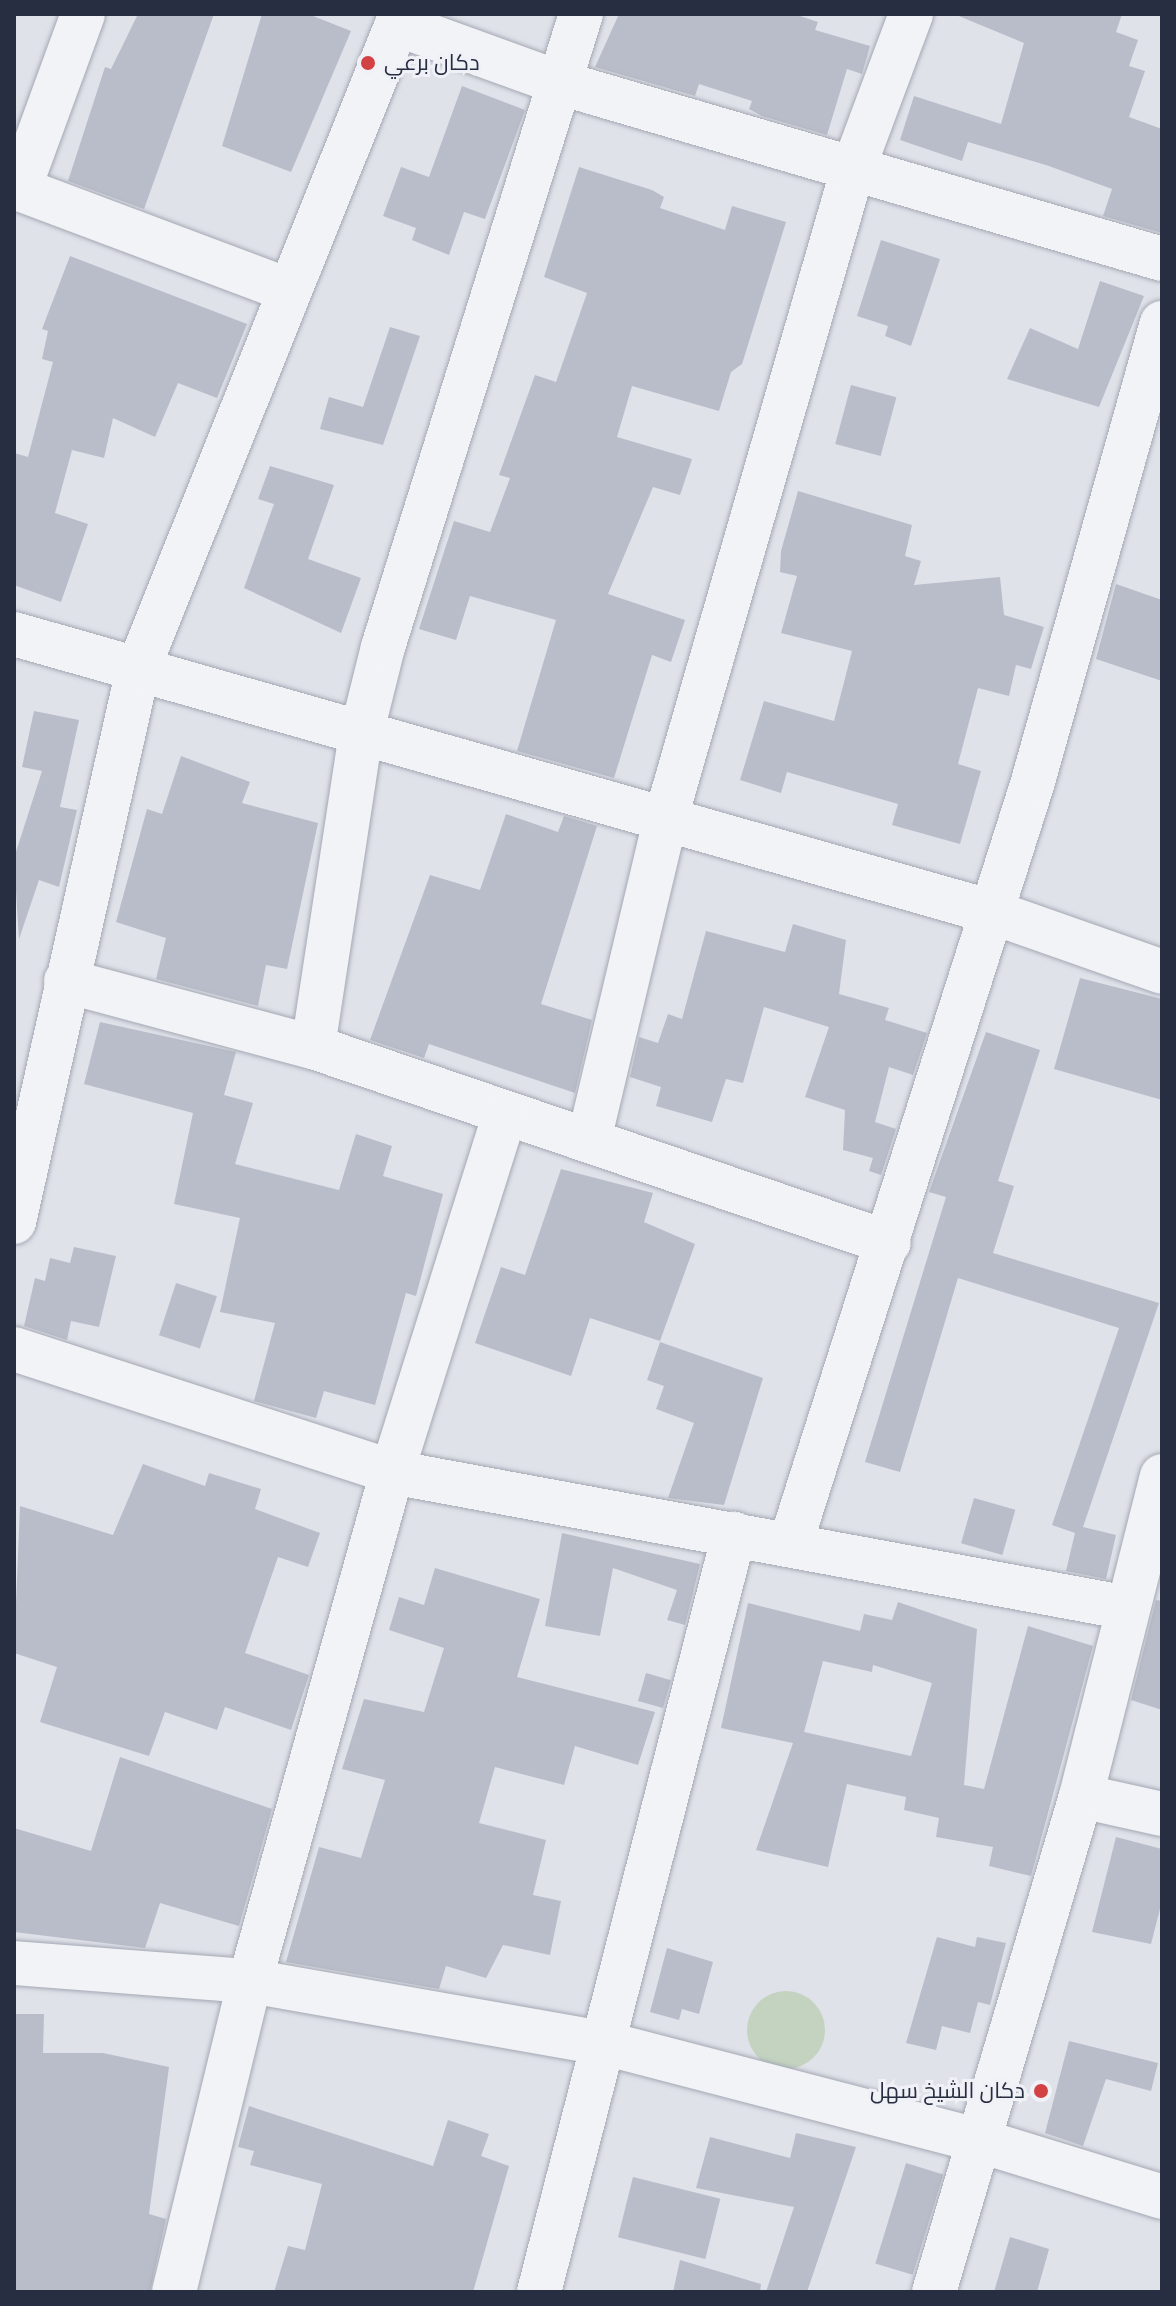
<!DOCTYPE html>
<html>
<head>
<meta charset="utf-8">
<style>
	body { margin:0 }
	#map { position:relative; width:1176px; height:2306px; overflow:hidden; background:#dfe2e9; font-family:"Fira Sans Condensed",Cairo,sans-serif }
	div>[style] { position:absolute }
	.green>* { inset:0; background:#c3d3c0 }
	.round { border-radius:50% }
	.building>* { inset:0; background:#b9bdc9; transform-origin:0 0 }
	.roads { filter:drop-shadow(0 0 2px #a4a8b3) drop-shadow(0 0 2px #a4a8b3) }
	.minor>* { height:44px; margin:-22px; padding:0 22px; transform-origin:22px; border-radius:22px; background:#f2f3f7 }
	.dots>* { width:22px; height:22px; translate:-50% -50%; box-sizing:border-box; border:4px solid #eff1f6; border-radius:50% }
	span { translate:-50% -50%; white-space:nowrap; text-align:center; line-height:1.15; -webkit-text-stroke:6px #eff1f6; paint-order:stroke }
	.poi-label { font-size:22px; color:#282e41 }
	.left { translate:0 -50%; text-align:left }
	.right { translate:-100% -50%; text-align:right }
	.frame { position:absolute; inset:0; border:16px solid #282e41; pointer-events:none }
</style>
</head>
<body>
<div id="map">
	<div class="green">
		<div class="round" style="left:747px;top:1991px;width:78px;height:78px"></div>
	</div>
	<div class="building">
		<div style="clip-path:polygon(138px 14px,214px 14px,144px 209px,68px 181px,105px 67px,111px 69px)"></div>
		<div style="clip-path:polygon(262px 14px,308px 14px,351px 31px,291px 172px,222px 146px)"></div>
		<div style="clip-path:polygon(619px 14px,794px 14px,818px 22px,815px 30px,870px 46px,862px 74px,847px 69px,827px 135px,762px 116px,749px 109px,752px 101px,699px 84px,695px 96px,595px 67px)"></div>
		<div style="clip-path:polygon(954px 14px,1122px 14px,1116px 32px,1138px 40px,1129px 66px,1145px 71px,1129px 117px,1162px 129px,1162px 233px,1103px 216px,1112px 189px,1046px 165px,968px 142px,962px 161px,900px 140px,914px 96px,1001px 124px,1024px 43px)"></div>
		<div style="clip-path:polygon(462px 86px,525px 110px,485px 219px,464px 212px,449px 255px,412px 240px,416px 228px,383px 216px,401px 167px,429px 177px)"></div>
		<div style="clip-path:polygon(579px 167px,652px 190px,664px 197px,660px 208px,725px 230px,732px 206px,786px 222px,742px 364px,731px 372px,719px 411px,632px 386px,617px 437px,692px 459px,680px 495px,653px 487px,608px 594px,685px 620px,671px 662px,652px 655px,614px 778px,517px 751px,556px 620px,470px 596px,456px 640px,419px 629px,454px 521px,490px 532px,510px 478px,499px 475px,535px 375px,556px 382px,587px 293px,544px 277px)"></div>
		<div style="clip-path:polygon(881px 240px,940px 259px,911px 346px,885px 336px,888px 326px,857px 316px)"></div>
		<div style="clip-path:polygon(70px 256px,247px 324px,217px 398px,178px 383px,155px 437px,113px 418px,104px 458px,72px 450px,55px 513px,88px 524px,61px 602px,14px 585px,14px 453px,28px 457px,53px 362px,42px 359px,48px 331px,42px 329px)"></div>
		<div style="clip-path:polygon(1100px 281px,1144px 296px,1099px 407px,1007px 379px,1030px 328px,1078px 349px)"></div>
		<div style="clip-path:polygon(390px 327px,420px 336px,383px 445px,320px 429px,329px 397px,363px 407px)"></div>
		<div style="left:851px;top:385px;width:47px;height:61px;rotate:15deg"></div>
		<div style="clip-path:polygon(270px 466px,334px 485px,308px 559px,361px 578px,341px 633px,244px 588px,274px 504px,258px 499px)"></div>
		<div style="clip-path:polygon(798px 491px,912px 525px,905px 556px,921px 561px,914px 585px,1000px 577px,1004px 615px,1044px 627px,1031px 669px,1016px 665px,1009px 696px,978px 688px,958px 764px,981px 771px,960px 844px,892px 825px,898px 804px,787px 772px,781px 793px,740px 780px,764px 701px,834px 721px,852px 651px,781px 633px,797px 576px,780px 572px,781px 551px)"></div>
		<div style="clip-path:polygon(1116px 584px,1162px 600px,1162px 681px,1096px 659px)"></div>
		<div style="clip-path:polygon(34px 711px,79px 720px,60px 807px,77px 810px,59px 887px,39px 880px,19px 939px,14px 858px,42px 771px,22px 767px)"></div>
		<div style="clip-path:polygon(181px 756px,250px 782px,242px 803px,318px 823px,287px 969px,266px 965px,258px 1006px,156px 979px,166px 938px,116px 922px,147px 809px,162px 814px)"></div>
		<div style="clip-path:polygon(506px 814px,558px 832px,564px 816px,597px 826px,541px 1004px,592px 1020px,575px 1093px,429px 1044px,424px 1058px,370px 1040px,430px 875px,480px 890px)"></div>
		<div style="clip-path:polygon(793px 924px,846px 940px,839px 994px,889px 1008px,885px 1020px,927px 1033px,913px 1075px,889px 1067px,875px 1122px,896px 1129px,881px 1175px,869px 1171px,873px 1158px,843px 1150px,845px 1110px,805px 1097px,829px 1027px,764px 1007px,743px 1083px,726px 1079px,712px 1122px,656px 1106px,661px 1087px,630px 1077px,639px 1037px,658px 1043px,668px 1014px,682px 1019px,706px 931px,785px 952px)"></div>
		<div style="clip-path:polygon(1080px 978px,1162px 999px,1162px 1100px,1054px 1069px)"></div>
		<div style="clip-path:polygon(100px 1022px,236px 1052px,224px 1095px,253px 1103px,235px 1164px,339px 1190px,356px 1134px,392px 1146px,383px 1176px,443px 1194px,416px 1296px,406px 1293px,375px 1405px,324px 1391px,316px 1418px,254px 1401px,275px 1323px,220px 1312px,240px 1218px,174px 1204px,193px 1113px,84px 1084px)"></div>
		<div style="clip-path:polygon(986px 1032px,1040px 1050px,998px 1181px,1014px 1186px,993px 1253px,1159px 1303px,1083px 1527px,1116px 1535px,1106px 1579px,1066px 1571px,1075px 1533px,1052px 1525px,1119px 1328px,958px 1278px,900px 1472px,865px 1462px,946px 1197px,929px 1192px)"></div>
		<div style="clip-path:polygon(561px 1169px,653px 1193px,644px 1222px,695px 1244px,660px 1341px,590px 1318px,571px 1376px,475px 1343px,501px 1267px,525px 1275px)"></div>
		<div style="clip-path:polygon(74px 1247px,116px 1256px,99px 1327px,71px 1321px,67px 1340px,24px 1326px,35px 1278px,45px 1281px,50px 1258px,70px 1263px)"></div>
		<div style="left:176px;top:1283px;width:43px;height:55px;rotate:18deg"></div>
		<div style="clip-path:polygon(660px 1342px,763px 1378px,724px 1505px,668px 1498px,694px 1423px,656px 1409px,664px 1386px,647px 1380px)"></div>
		<div style="clip-path:polygon(143px 1464px,205px 1486px,209px 1473px,261px 1489px,255px 1509px,320px 1533px,308px 1567px,278px 1557px,245px 1653px,309px 1675px,291px 1730px,225px 1707px,217px 1730px,165px 1712px,149px 1756px,40px 1722px,57px 1667px,14px 1653px,20px 1506px,113px 1535px)"></div>
		<div style="left:974px;top:1498px;width:43px;height:47px;rotate:16deg"></div>
		<div style="clip-path:polygon(562px 1533px,700px 1564px,685px 1625px,667px 1620px,677px 1590px,613px 1568px,600px 1636px,545px 1626px)"></div>
		<div style="clip-path:polygon(435px 1568px,540px 1599px,517px 1677px,655px 1712px,638px 1765px,575px 1746px,564px 1785px,495px 1767px,479px 1823px,546px 1840px,533px 1895px,561px 1901px,550px 1955px,503px 1945px,486px 1978px,446px 1966px,439px 1989px,286px 1962px,319px 1847px,361px 1858px,385px 1780px,342px 1769px,364px 1699px,424px 1712px,444px 1648px,389px 1630px,399px 1597px,424px 1605px)"></div>
		<div style="clip-path:polygon(1156px 1600px,1162px 1601px,1162px 1710px,1131px 1700px)"></div>
		<div style="clip-path:polygon(evenodd,898px 1602px,977px 1629px,964px 1785px,984px 1789px,1028px 1626px,1093px 1646px,1031px 1876px,989px 1866px,993px 1847px,936px 1837px,939px 1818px,904px 1810px,906px 1797px,847px 1784px,828px 1867px,756px 1850px,793px 1743px,721px 1728px,748px 1603px,860px 1631px,864px 1614px,892px 1620px,898px 1602px,823px 1661px,872px 1672px,873px 1665px,932px 1683px,911px 1756px,804px 1732px,823px 1661px)"></div>
		<div style="left:646px;top:1673px;width:26px;height:29px;rotate:16deg"></div>
		<div style="clip-path:polygon(120px 1757px,272px 1809px,239px 1926px,160px 1903px,145px 1948px,14px 1932px,14px 1828px,91px 1851px)"></div>
		<div style="clip-path:polygon(1116px 1837px,1162px 1849px,1162px 1901px,1151px 1944px,1092px 1932px)"></div>
		<div style="clip-path:polygon(937px 1937px,975px 1947px,977px 1937px,1006px 1943px,990px 2005px,978px 2002px,970px 2033px,942px 2026px,936px 2050px,906px 2043px)"></div>
		<div style="clip-path:polygon(667px 1948px,713px 1962px,699px 2014px,682px 2009px,679px 2020px,650px 2012px)"></div>
		<div style="clip-path:polygon(14px 2014px,44px 2014px,43px 2053px,103px 2053px,169px 2067px,149px 2214px,166px 2219px,150px 2292px,14px 2292px)"></div>
		<div style="clip-path:polygon(1069px 2041px,1158px 2063px,1151px 2091px,1106px 2079px,1083px 2146px,1045px 2133px)"></div>
		<div style="clip-path:polygon(249px 2106px,433px 2166px,448px 2120px,489px 2134px,481px 2156px,509px 2166px,473px 2292px,274px 2292px,288px 2246px,305px 2250px,322px 2184px,250px 2165px,254px 2151px,238px 2147px)"></div>
		<div style="clip-path:polygon(796px 2133px,856px 2147px,807px 2292px,766px 2292px,794px 2207px,696px 2188px,710px 2137px,790px 2158px)"></div>
		<div style="left:906px;top:2163px;width:39px;height:105px;rotate:17deg"></div>
		<div style="left:633px;top:2177px;width:90px;height:62px;rotate:14deg"></div>
		<div style="clip-path:polygon(1010px 2237px,1049px 2249px,1037px 2292px,994px 2292px)"></div>
		<div style="clip-path:polygon(680px 2260px,761px 2284px,760px 2292px,673px 2292px)"></div>
	</div>
	<div class="roads">
		<div class="minor">
			<div style="left:397px;top:24px;width:170px;rotate:19.9deg"></div>
			<div style="left:557px;top:82px;width:630px;rotate:16.31deg"></div>
			<div style="left:14px;top:187px;width:290px;rotate:20.6deg"></div>
			<div style="left:19px;top:189px;width:186px;rotate:-69.9deg"></div>
			<div style="left:14px;top:634px;width:1017px;rotate:15.87deg"></div>
			<div style="left:992px;top:912px;width:180px;rotate:19.4deg"></div>
			<div style="left:66px;top:981px;width:256px;rotate:15deg"></div>
			<div style="left:313px;top:1047px;width:608px;rotate:18.79deg"></div>
			<div style="left:313px;top:1047px;width:316px;rotate:-81.3deg"></div>
			<div style="left:361px;top:735px;width:91px;rotate:-76deg"></div>
			<div style="left:383px;top:647px;width:663px;rotate:-72.63deg"></div>
			<div style="left:589px;top:1140px;width:325px;rotate:-76.6deg"></div>
			<div style="left:664px;top:824px;width:679px;rotate:-73.92deg"></div>
			<div style="left:852px;top:172px;width:169px;rotate:-69.5deg"></div>
			<div style="left:14px;top:1222px;width:567px;rotate:-77.36deg"></div>
			<div style="left:138px;top:669px;width:706px;rotate:-68.12deg"></div>
			<div style="left:14px;top:1349px;width:398px;rotate:18deg"></div>
			<div style="left:392px;top:1472px;width:748px;rotate:10.47deg"></div>
			<div style="left:790px;top:1545px;width:798px;rotate:-72.34deg"></div>
			<div style="left:1032px;top:785px;width:480px;rotate:-74.3deg"></div>
			<div style="left:1081px;top:1796px;width:83px;rotate:12.5deg"></div>
			<div style="left:14px;top:1963px;width:237px;rotate:4.4deg"></div>
			<div style="left:250px;top:1981px;width:364px;rotate:10deg"></div>
			<div style="left:608px;top:2044px;width:378px;rotate:14.6deg"></div>
			<div style="left:974px;top:2139px;width:197px;rotate:17.1deg"></div>
			<div style="left:174px;top:2292px;width:320px;rotate:-76.3deg"></div>
			<div style="left:250px;top:1981px;width:528px;rotate:-74.41deg"></div>
			<div style="left:392px;top:1472px;width:376px;rotate:-72.5deg"></div>
			<div style="left:539px;top:2292px;width:783px;rotate:-75.57deg"></div>
			<div style="left:934px;top:2292px;width:517px;rotate:-73.49deg"></div>
			<div style="left:1081px;top:1796px;width:330px;rotate:-75.8deg"></div>
		</div>
	</div>
	<div class="dots">
		<div style="left:368px;top:63px;background:#d24144"></div>
		<div style="left:1041px;top:2091px;background:#d24144"></div>
	</div>
	<div class="poi-label">
		<span class="left" style="left:384px;top:63px">دكان برعي</span>
		<span class="right" style="left:1025px;top:2091px">دكان الشيخ سهل</span>
	</div>
	<div class="frame"></div>
</div>
</body>
</html>
